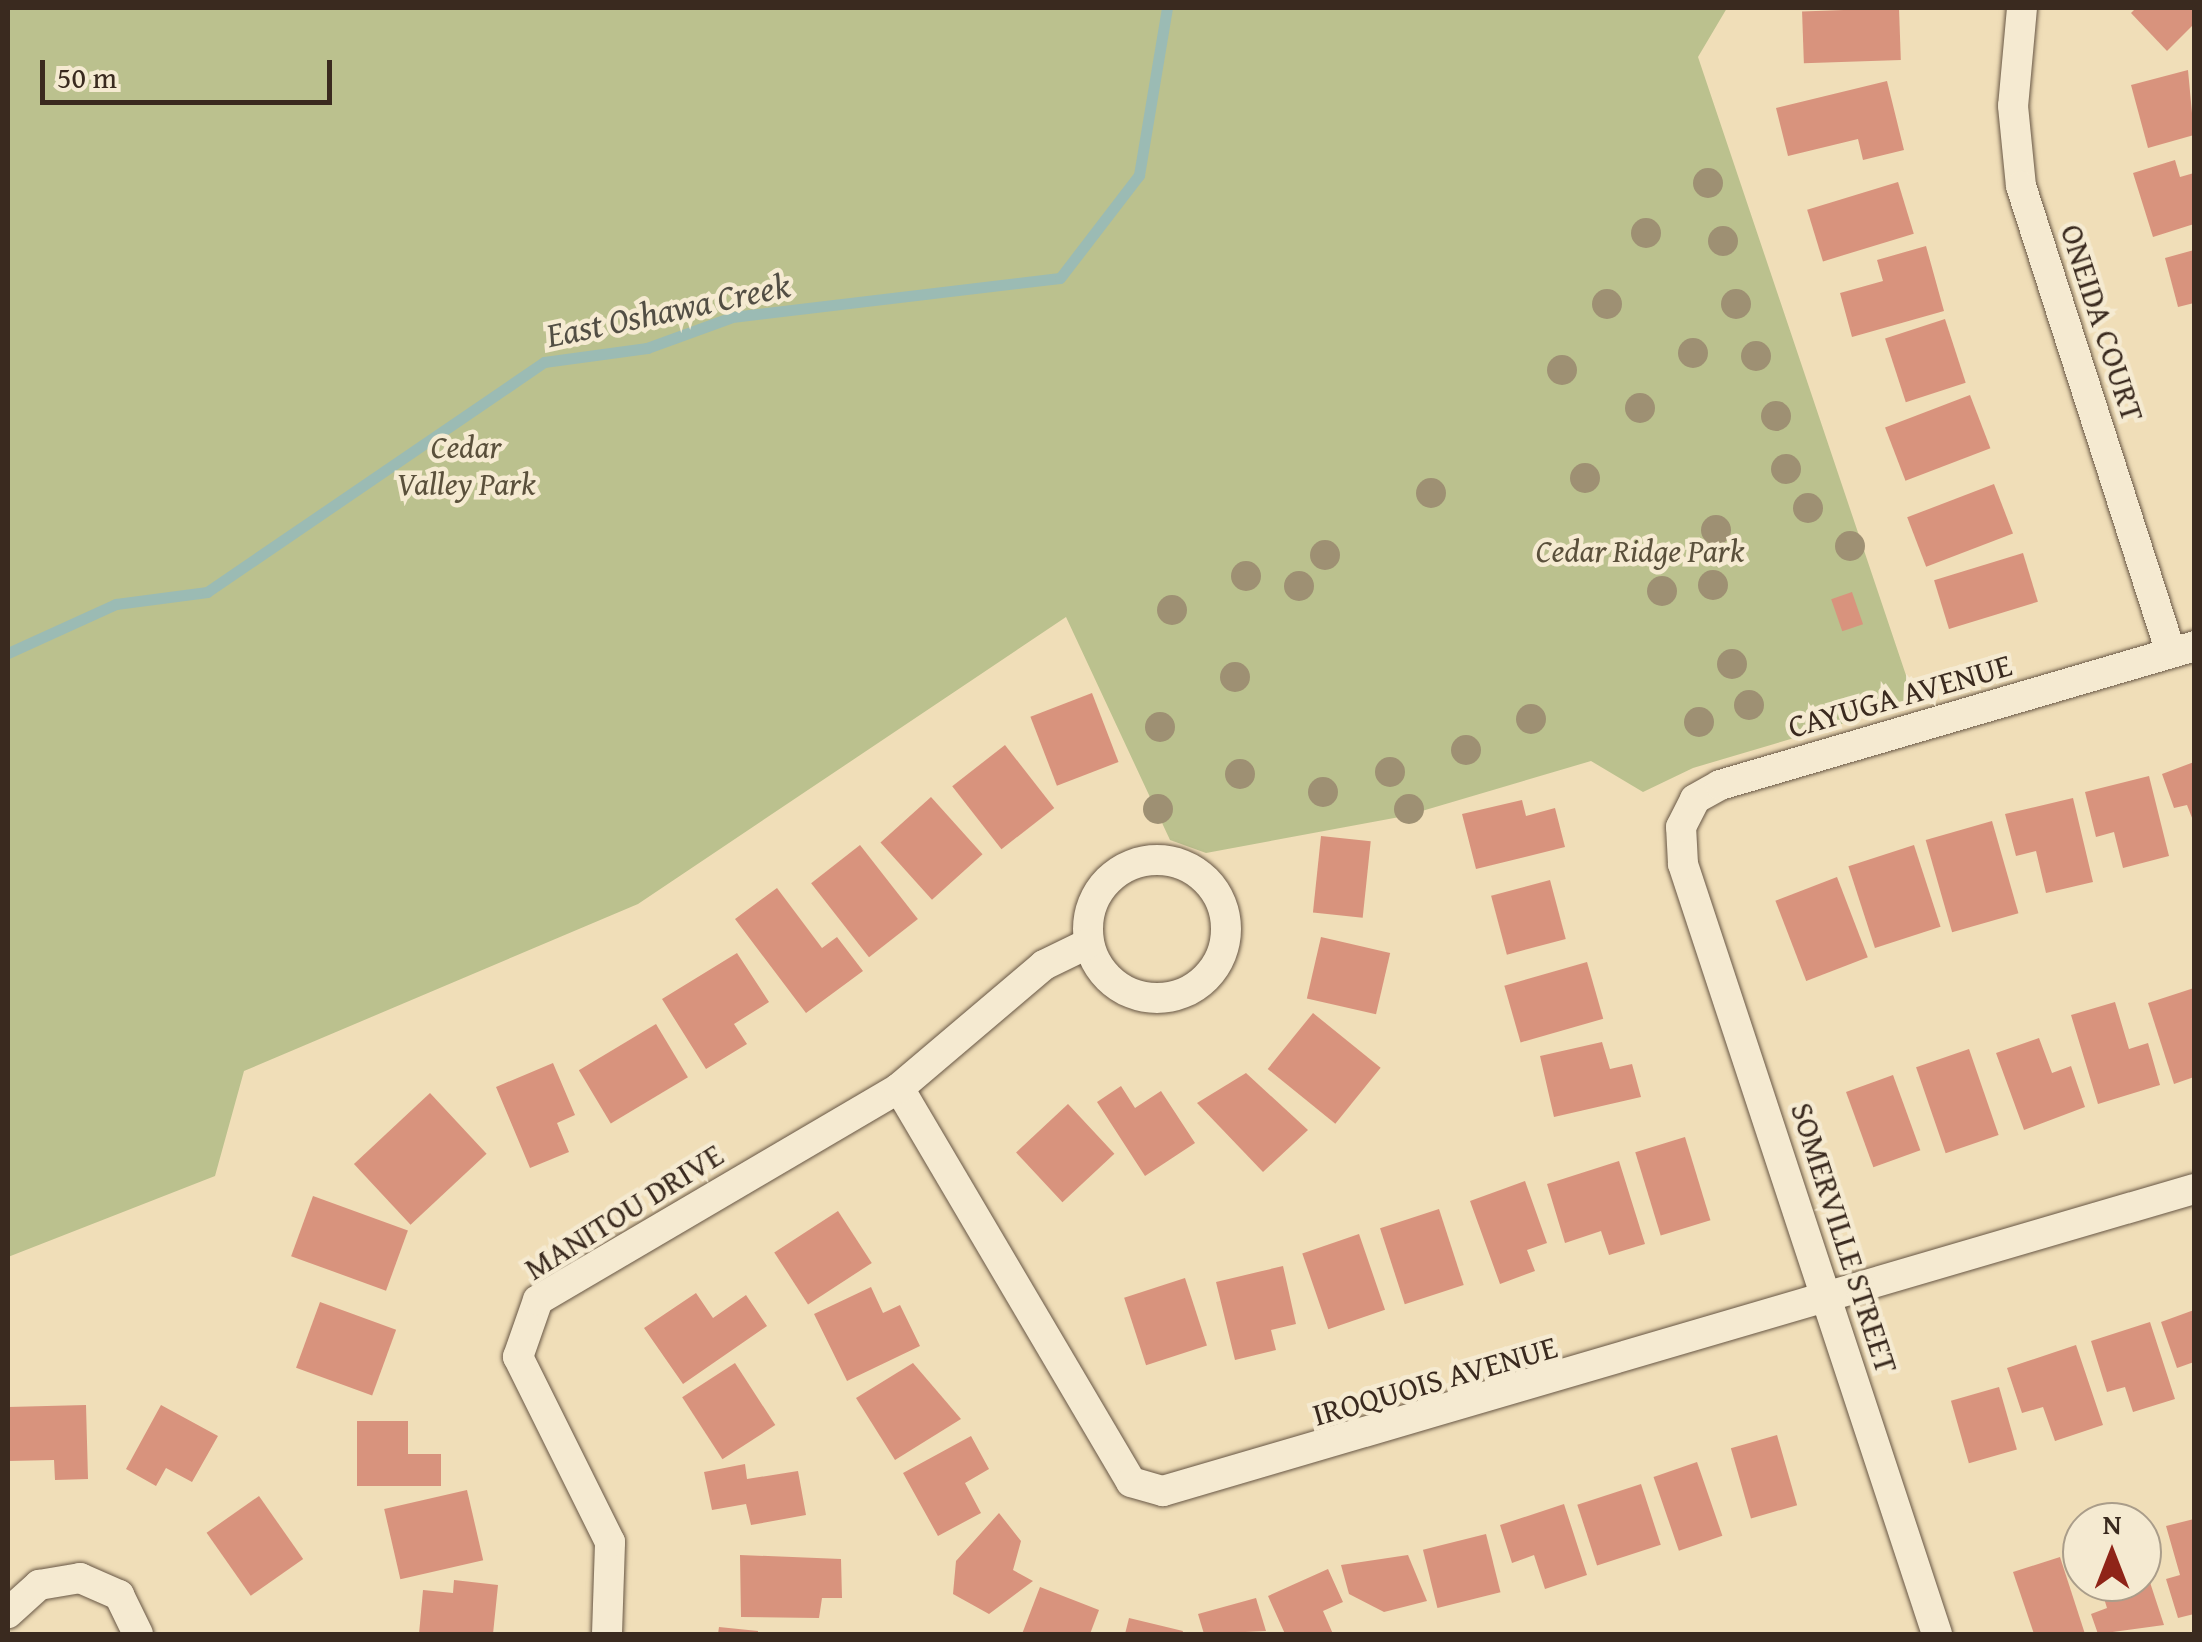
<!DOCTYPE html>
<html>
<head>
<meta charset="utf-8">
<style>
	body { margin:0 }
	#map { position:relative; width:2202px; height:1642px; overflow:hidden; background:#f0deb8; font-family:"Gentium Book Plus",serif }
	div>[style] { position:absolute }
	.green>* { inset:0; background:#bbc18e }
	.stream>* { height:11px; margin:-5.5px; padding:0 5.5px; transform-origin:5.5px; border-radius:5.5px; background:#9bbbb4 }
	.building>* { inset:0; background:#d8937d; transform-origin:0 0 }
	.roads { filter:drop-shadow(0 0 2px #685745) drop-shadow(0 0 2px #685745) }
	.minor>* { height:30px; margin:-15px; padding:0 15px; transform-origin:15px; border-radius:15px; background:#f5ead1 }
	.minor>.ring { margin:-15px; padding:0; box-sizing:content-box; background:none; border:30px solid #f5ead1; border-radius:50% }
	.trees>* { width:30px; height:30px; margin:-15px; border-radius:50%; background:#9e9073 }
	span { translate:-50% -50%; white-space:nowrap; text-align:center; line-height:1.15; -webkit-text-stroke:9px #f5ead1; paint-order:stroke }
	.street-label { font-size:32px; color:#3a2a1f }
	.park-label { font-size:32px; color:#5a503b; font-style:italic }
	.water-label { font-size:35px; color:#524e44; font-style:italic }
	.frame { position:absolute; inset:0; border:10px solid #3a2a1f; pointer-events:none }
	.north { position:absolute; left:2062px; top:1502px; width:100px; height:100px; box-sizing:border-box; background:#f5ead1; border:2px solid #aa9d8a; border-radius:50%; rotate:0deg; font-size:28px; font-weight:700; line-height:40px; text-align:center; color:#3a2a1f }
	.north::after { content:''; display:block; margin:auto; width:35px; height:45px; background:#8f2418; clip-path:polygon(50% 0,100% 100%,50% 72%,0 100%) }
	.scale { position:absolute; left:40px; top:60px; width:292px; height:45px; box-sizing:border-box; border:5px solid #3a2a1f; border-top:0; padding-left:12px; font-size:30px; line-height:35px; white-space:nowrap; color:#3a2a1f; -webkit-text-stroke:8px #f5ead1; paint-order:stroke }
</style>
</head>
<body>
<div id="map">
	<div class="green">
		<div style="clip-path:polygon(8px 8px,1727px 8px,1698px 57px,1915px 702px,1693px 768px,1643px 792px,1591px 761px,1405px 816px,1206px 853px,1170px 840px,1066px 617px,638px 904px,244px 1071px,215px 1176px,8px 1257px)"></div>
	</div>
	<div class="stream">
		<div style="left:8px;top:653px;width:119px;rotate:-24.4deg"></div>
		<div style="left:116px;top:604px;width:92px;rotate:-7.5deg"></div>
		<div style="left:207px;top:592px;width:408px;rotate:-34.3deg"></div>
		<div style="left:544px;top:362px;width:104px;rotate:-7.7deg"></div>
		<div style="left:647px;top:348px;width:90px;rotate:-20deg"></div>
		<div style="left:732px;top:317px;width:330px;rotate:-6.8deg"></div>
		<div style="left:1060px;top:278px;width:130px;rotate:-52.5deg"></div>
		<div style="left:1139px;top:175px;width:169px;rotate:-80.5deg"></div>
	</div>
	<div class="building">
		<div style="left:1899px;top:8px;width:52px;height:97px;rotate:88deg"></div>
		<div style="clip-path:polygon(2136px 8px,2194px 8px,2194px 24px,2167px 51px,2131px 13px)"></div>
		<div style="clip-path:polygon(2188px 70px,2194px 135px,2148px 148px,2131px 85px)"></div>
		<div style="clip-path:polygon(1887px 81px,1904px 150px,1863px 160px,1858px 139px,1788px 156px,1776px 108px)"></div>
		<div style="clip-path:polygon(2175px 160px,2180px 177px,2194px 173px,2194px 224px,2153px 237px,2133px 173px)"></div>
		<div style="left:1898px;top:182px;width:54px;height:95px;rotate:73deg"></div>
		<div style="clip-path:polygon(1926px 246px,1944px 311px,1852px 337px,1840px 293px,1883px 281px,1877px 260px)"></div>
		<div style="clip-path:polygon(2194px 250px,2194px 303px,2178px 307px,2165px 258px)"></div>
		<div style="left:1945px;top:319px;width:67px;height:63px;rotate:72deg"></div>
		<div style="left:1970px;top:395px;width:57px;height:91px;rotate:69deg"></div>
		<div style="left:1994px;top:484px;width:53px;height:93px;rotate:69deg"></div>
		<div style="left:2023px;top:553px;width:51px;height:93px;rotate:73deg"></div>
		<div style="left:1852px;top:592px;width:34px;height:22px;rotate:71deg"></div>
		<div style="left:1092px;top:693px;width:74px;height:66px;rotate:69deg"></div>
		<div style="left:1005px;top:745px;width:80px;height:67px;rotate:52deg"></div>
		<div style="clip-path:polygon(2194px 762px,2194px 823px,2187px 805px,2174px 808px,2162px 774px)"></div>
		<div style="clip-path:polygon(2149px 776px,2169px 856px,2123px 868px,2114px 832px,2096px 837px,2085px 792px)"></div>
		<div style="left:931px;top:797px;width:77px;height:68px;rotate:48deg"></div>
		<div style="clip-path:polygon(2073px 798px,2093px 882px,2046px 893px,2036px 851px,2016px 856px,2005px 814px)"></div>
		<div style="clip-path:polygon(1522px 800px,1526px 816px,1555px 808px,1565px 847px,1476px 869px,1462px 814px)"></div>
		<div style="left:1992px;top:821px;width:96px;height:69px;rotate:74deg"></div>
		<div style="left:1321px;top:836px;width:50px;height:77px;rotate:6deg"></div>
		<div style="left:860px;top:845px;width:94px;height:62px;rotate:52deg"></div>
		<div style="left:1914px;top:845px;width:86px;height:69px;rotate:72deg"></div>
		<div style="left:1837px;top:877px;width:86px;height:66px;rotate:69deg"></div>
		<div style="left:1550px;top:880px;width:61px;height:61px;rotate:75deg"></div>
		<div style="clip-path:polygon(777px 888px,822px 948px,837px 937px,863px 971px,806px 1013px,735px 919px)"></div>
		<div style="left:1321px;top:937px;width:71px;height:63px;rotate:13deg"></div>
		<div style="clip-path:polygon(737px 953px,769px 1002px,734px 1024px,747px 1044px,706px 1069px,662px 999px)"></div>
		<div style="left:1587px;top:962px;width:59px;height:86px;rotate:74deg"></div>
		<div style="clip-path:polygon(2194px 988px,2194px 1077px,2174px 1084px,2148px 1003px)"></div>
		<div style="clip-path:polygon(2115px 1002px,2129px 1049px,2148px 1043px,2160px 1085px,2098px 1104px,2071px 1015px)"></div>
		<div style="left:1313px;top:1013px;width:87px;height:72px;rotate:39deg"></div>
		<div style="left:656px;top:1024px;width:62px;height:90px;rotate:59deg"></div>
		<div style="clip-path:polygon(2039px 1038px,2052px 1073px,2071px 1066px,2085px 1107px,2024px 1130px,1996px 1053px)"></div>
		<div style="clip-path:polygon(1602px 1042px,1610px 1069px,1632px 1064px,1641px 1097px,1554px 1117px,1540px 1056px)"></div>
		<div style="left:1969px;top:1049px;width:91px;height:56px;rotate:71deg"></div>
		<div style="clip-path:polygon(553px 1063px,575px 1115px,557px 1123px,569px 1152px,530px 1168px,496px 1087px)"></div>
		<div style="clip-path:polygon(1246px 1073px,1308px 1130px,1263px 1172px,1197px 1103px)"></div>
		<div style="left:1893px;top:1075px;width:80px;height:50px;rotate:70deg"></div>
		<div style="clip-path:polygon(1121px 1086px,1135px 1108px,1161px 1091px,1195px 1143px,1145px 1176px,1097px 1102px)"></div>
		<div style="left:430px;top:1093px;width:83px;height:104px;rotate:47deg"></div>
		<div style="left:1068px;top:1104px;width:68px;height:71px;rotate:47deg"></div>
		<div style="left:1685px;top:1137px;width:87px;height:52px;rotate:73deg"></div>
		<div style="clip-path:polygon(1619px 1161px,1645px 1244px,1609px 1255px,1601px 1231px,1565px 1243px,1547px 1184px)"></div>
		<div style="clip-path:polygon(1525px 1181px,1547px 1243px,1527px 1250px,1535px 1271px,1500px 1284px,1470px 1201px)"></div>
		<div style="left:313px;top:1196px;width:101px;height:64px;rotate:20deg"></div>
		<div style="left:1439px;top:1209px;width:80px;height:62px;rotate:72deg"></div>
		<div style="left:838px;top:1211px;width:62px;height:76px;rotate:57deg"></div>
		<div style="left:1359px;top:1234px;width:80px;height:60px;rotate:71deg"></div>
		<div style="clip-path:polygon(1283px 1266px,1296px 1324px,1271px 1330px,1276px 1350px,1235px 1360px,1216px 1282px)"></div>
		<div style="left:1185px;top:1278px;width:71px;height:64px;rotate:72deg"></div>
		<div style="clip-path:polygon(871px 1287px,883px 1313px,900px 1305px,920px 1346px,847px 1381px,814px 1314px)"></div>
		<div style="clip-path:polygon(696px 1293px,713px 1318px,746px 1295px,767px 1326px,683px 1384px,644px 1328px)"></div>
		<div style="left:320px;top:1302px;width:81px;height:70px;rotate:20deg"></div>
		<div style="clip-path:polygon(2194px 1310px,2194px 1362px,2177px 1368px,2161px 1322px)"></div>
		<div style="clip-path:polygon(2150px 1322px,2175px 1399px,2133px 1412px,2125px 1387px,2107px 1392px,2091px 1341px)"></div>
		<div style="clip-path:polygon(2076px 1345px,2103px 1425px,2055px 1441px,2043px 1407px,2022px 1413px,2007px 1368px)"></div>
		<div style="left:735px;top:1363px;width:74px;height:63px;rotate:57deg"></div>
		<div style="clip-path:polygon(913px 1363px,961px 1419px,895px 1460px,856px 1398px)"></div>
		<div style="left:1999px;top:1387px;width:65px;height:50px;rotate:74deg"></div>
		<div style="clip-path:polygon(86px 1405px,88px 1479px,55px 1480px,54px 1460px,8px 1461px,8px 1407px)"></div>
		<div style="clip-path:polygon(161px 1405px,218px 1436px,192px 1482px,166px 1468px,156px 1486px,126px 1469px)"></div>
		<div style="clip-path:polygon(357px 1421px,408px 1421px,408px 1454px,441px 1454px,441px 1486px,357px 1486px)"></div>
		<div style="left:1777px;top:1435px;width:73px;height:48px;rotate:74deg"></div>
		<div style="clip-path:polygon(971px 1436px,989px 1469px,965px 1483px,981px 1513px,938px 1536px,903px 1473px)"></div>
		<div style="left:1697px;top:1462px;width:78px;height:46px;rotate:71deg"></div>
		<div style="clip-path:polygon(745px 1464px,747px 1479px,798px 1471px,806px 1515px,751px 1525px,746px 1504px,712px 1510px,704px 1472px)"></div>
		<div style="left:1641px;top:1484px;width:64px;height:67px;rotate:72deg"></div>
		<div style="left:467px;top:1490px;width:72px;height:85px;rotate:77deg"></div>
		<div style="left:259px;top:1496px;width:77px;height:64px;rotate:55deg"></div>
		<div style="clip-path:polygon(1564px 1504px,1587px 1575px,1545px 1589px,1534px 1555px,1512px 1563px,1500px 1525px)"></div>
		<div style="clip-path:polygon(999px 1513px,1021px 1541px,1013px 1570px,1033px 1581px,989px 1614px,953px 1594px,956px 1561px)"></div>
		<div style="clip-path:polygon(2194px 1519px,2194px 1614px,2178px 1618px,2166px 1579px,2180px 1575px,2166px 1526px)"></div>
		<div style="left:1486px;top:1534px;width:60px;height:65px;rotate:76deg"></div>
		<div style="clip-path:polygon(740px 1555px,841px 1559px,842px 1598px,822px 1598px,819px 1618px,741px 1617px)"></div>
		<div style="clip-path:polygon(1408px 1555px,1427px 1601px,1384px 1612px,1349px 1594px,1341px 1565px)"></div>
		<div style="clip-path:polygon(2060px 1557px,2085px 1634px,2034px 1634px,2013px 1572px)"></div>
		<div style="clip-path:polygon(2143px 1561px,2164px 1625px,2098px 1634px,2091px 1614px,2107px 1608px,2099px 1582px,2142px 1582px)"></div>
		<div style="clip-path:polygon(1328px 1569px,1343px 1602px,1323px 1611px,1333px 1634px,1285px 1634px,1268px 1596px)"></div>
		<div style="clip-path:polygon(454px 1580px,498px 1585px,493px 1634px,419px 1634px,423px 1590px,453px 1593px)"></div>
		<div style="clip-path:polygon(1040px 1587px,1099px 1610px,1090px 1634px,1022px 1634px)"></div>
		<div style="clip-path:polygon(1256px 1598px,1266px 1631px,1204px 1634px,1198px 1614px)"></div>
		<div style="clip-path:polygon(1129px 1618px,1183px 1631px,1182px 1634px,1125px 1634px)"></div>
		<div style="clip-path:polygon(719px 1627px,758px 1631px,758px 1634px,718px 1634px)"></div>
	</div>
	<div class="roads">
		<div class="minor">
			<div style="left:2022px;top:8px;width:98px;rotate:95.2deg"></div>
			<div style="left:2013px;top:106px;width:80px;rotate:84.3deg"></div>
			<div style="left:2021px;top:186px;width:490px;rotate:72.2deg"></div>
			<div class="ring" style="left:1088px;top:860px;width:108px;height:108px"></div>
			<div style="left:899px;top:1088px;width:457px;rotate:59.5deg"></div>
			<div style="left:1131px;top:1482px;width:33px;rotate:16deg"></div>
			<div style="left:1163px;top:1491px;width:1074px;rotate:-16.33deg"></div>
			<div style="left:8px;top:1613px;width:42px;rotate:-42.1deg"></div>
			<div style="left:39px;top:1585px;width:42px;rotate:-9.7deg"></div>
			<div style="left:80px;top:1578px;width:43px;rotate:23.6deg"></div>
			<div style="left:119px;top:1595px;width:43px;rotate:64deg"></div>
			<div style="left:607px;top:1634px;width:92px;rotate:-88.1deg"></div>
			<div style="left:610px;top:1542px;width:207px;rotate:-116.4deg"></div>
			<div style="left:518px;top:1357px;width:60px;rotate:-70.7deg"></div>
			<div style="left:538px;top:1300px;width:419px;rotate:-30.4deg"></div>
			<div style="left:899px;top:1088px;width:190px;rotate:-40.3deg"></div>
			<div style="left:1044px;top:965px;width:48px;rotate:-26deg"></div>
			<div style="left:1937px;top:1634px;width:811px;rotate:-108.26deg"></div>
			<div style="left:1683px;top:864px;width:37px;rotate:-93deg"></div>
			<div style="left:1681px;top:827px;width:31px;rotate:-63deg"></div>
			<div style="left:1695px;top:799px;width:29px;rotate:-29deg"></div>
			<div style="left:1720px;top:785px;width:494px;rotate:-16.3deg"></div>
		</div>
	</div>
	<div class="trees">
		<div style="left:1708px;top:183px"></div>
		<div style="left:1646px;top:233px"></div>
		<div style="left:1723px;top:241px"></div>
		<div style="left:1607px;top:304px"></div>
		<div style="left:1736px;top:304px"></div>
		<div style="left:1693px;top:353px"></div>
		<div style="left:1756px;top:356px"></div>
		<div style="left:1562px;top:370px"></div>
		<div style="left:1640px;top:408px"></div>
		<div style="left:1776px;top:416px"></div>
		<div style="left:1786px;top:469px"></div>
		<div style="left:1585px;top:478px"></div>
		<div style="left:1431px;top:493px"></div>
		<div style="left:1808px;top:508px"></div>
		<div style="left:1716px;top:530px"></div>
		<div style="left:1850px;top:546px"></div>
		<div style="left:1325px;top:555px"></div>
		<div style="left:1246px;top:576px"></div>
		<div style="left:1713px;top:585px"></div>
		<div style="left:1299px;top:586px"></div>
		<div style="left:1662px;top:591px"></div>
		<div style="left:1172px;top:610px"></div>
		<div style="left:1732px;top:664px"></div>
		<div style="left:1235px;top:677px"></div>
		<div style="left:1749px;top:705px"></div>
		<div style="left:1531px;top:719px"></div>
		<div style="left:1699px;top:722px"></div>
		<div style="left:1160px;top:727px"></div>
		<div style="left:1466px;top:750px"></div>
		<div style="left:1390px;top:772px"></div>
		<div style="left:1240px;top:774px"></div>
		<div style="left:1323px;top:792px"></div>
		<div style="left:1158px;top:809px"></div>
		<div style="left:1409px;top:809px"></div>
	</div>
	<div class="street-label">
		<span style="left:2102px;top:323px;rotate:72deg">ONEIDA COURT</span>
		<span style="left:1900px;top:696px;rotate:-16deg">CAYUGA AVENUE</span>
		<span style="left:624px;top:1212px;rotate:-32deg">MANITOU DRIVE</span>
		<span style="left:1844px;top:1238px;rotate:72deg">SOMERVILLE STREET</span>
		<span style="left:1435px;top:1381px;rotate:-16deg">IROQUOIS AVENUE</span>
	</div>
	<div class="park-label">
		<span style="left:466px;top:466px">Cedar<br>Valley Park</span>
		<span style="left:1640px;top:551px">Cedar Ridge Park</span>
	</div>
	<div class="water-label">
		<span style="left:668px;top:310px;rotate:-12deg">East Oshawa Creek</span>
	</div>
	<div class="frame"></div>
	<div class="north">N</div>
	<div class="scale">50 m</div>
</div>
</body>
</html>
